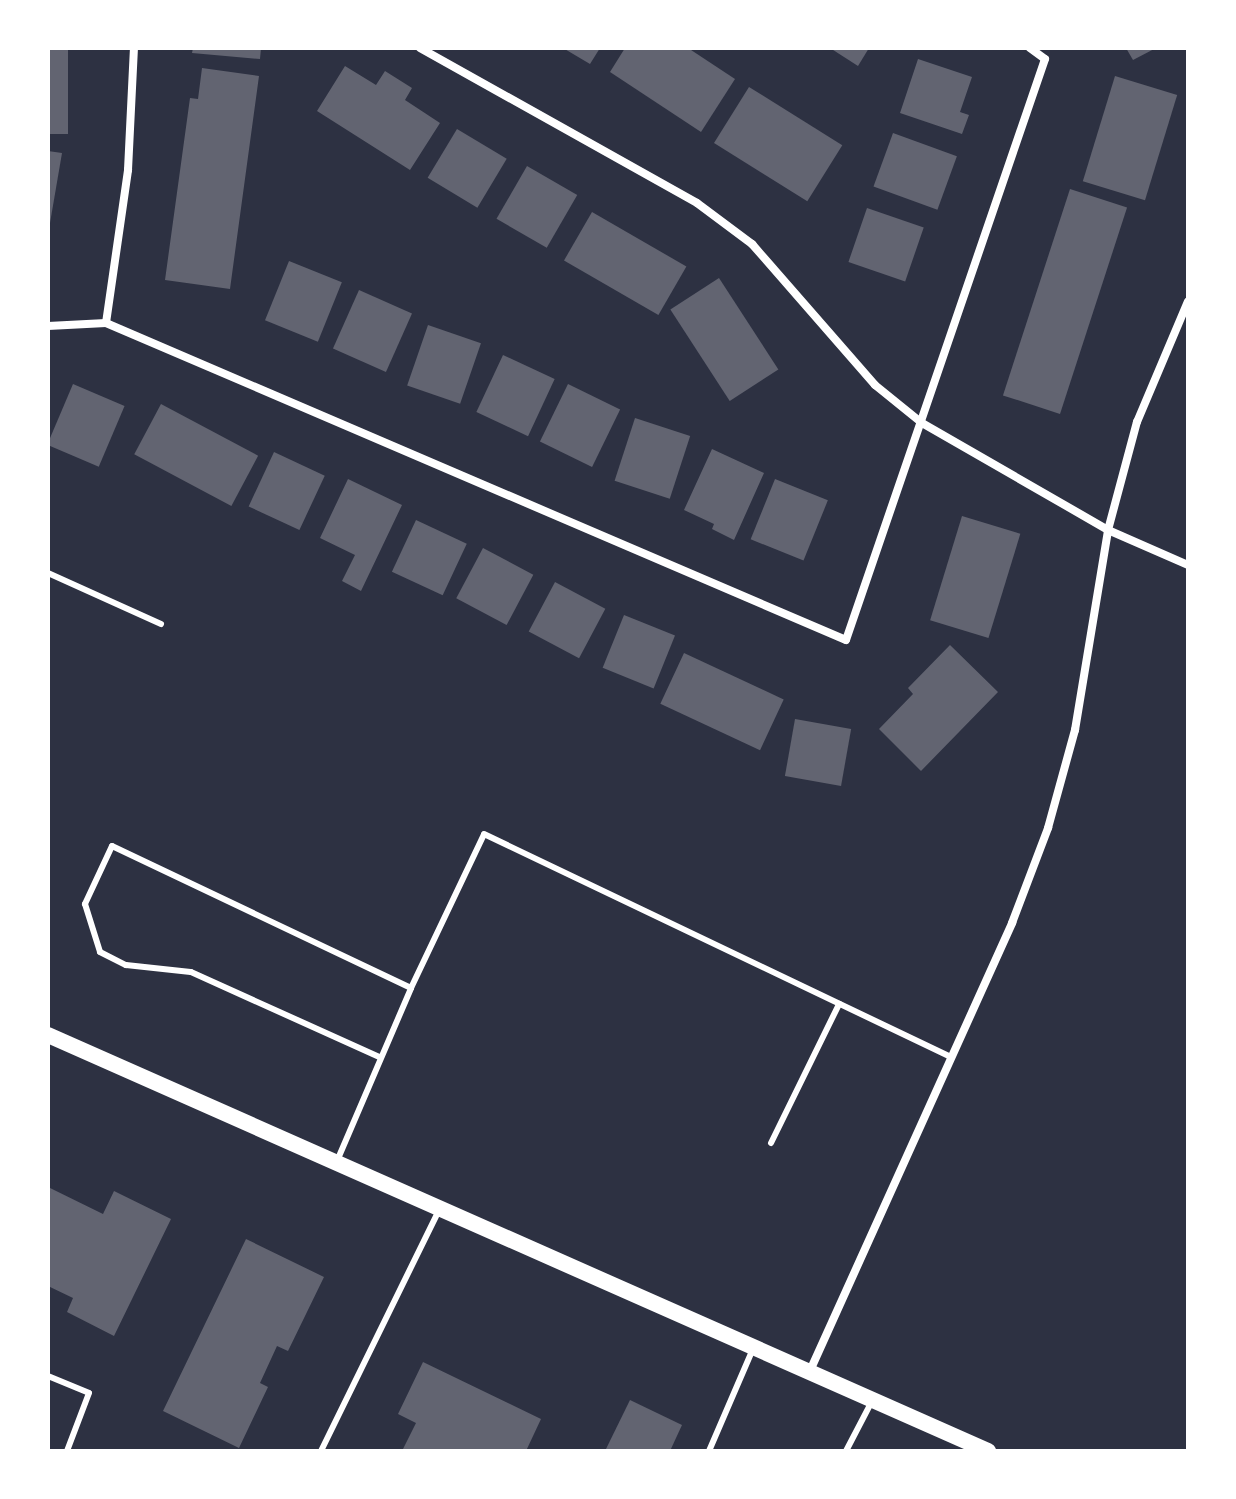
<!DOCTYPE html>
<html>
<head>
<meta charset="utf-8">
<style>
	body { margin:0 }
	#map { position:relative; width:1236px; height:1499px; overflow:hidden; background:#2d3142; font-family:"Playfair Display",serif }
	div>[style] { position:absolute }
	.building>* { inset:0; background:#626471; transform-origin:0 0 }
	.service>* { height:6px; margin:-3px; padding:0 3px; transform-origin:3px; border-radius:3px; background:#fff }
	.minor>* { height:8px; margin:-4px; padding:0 4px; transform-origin:4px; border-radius:4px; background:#fff }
	.secondary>* { height:16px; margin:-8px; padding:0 8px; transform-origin:8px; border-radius:8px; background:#fff }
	span { translate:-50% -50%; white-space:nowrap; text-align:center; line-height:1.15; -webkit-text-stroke:8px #fff; paint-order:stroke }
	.frame { position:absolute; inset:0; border:50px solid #fff; pointer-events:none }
</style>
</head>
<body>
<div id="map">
	<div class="building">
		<div style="left:48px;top:48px;width:20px;height:86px"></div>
		<div style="clip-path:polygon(193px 48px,261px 48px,260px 59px,192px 53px)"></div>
		<div style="clip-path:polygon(563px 48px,600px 48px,590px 64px)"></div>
		<div style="clip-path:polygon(625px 48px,688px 48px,735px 79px,701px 132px,610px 72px)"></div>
		<div style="clip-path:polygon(830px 48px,869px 48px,858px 66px)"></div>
		<div style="clip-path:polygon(1126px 48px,1156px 48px,1133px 60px)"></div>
		<div style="clip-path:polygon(918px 59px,972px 77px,960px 112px,969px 115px,962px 134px,900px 113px)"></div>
		<div style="clip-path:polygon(345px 66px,376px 85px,385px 71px,412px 88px,405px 100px,440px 123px,410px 170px,317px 111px)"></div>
		<div style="clip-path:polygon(202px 68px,259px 76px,230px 289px,165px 280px,190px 98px,198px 99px)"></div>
		<div style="left:1115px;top:76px;width:65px;height:110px;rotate:17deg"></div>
		<div style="left:749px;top:87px;width:110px;height:66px;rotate:32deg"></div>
		<div style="left:457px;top:129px;width:58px;height:57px;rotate:31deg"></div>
		<div style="left:893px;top:133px;width:68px;height:57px;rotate:20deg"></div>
		<div style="clip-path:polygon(48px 151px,62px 153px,50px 223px,48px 223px)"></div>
		<div style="left:527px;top:166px;width:58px;height:61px;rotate:30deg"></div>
		<div style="left:1070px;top:189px;width:60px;height:217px;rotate:18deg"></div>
		<div style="left:867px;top:208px;width:60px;height:57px;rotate:19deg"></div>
		<div style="left:592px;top:212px;width:109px;height:56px;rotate:30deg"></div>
		<div style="left:289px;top:261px;width:57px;height:64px;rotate:22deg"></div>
		<div style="left:719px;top:278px;width:109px;height:58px;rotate:57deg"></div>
		<div style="left:359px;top:290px;width:58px;height:64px;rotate:24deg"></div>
		<div style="left:428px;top:325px;width:56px;height:64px;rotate:19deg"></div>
		<div style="left:503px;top:355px;width:57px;height:63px;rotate:25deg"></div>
		<div style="left:73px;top:384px;width:56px;height:66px;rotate:23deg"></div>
		<div style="left:568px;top:384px;width:58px;height:64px;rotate:26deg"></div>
		<div style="left:161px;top:404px;width:110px;height:57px;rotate:28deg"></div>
		<div style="left:635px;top:418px;width:58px;height:66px;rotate:18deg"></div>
		<div style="clip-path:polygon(712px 449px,764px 473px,734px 540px,712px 529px,714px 524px,684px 510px)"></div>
		<div style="left:274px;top:452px;width:56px;height:60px;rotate:25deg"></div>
		<div style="clip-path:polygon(348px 479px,402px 505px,361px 591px,342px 581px,355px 555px,320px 538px)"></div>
		<div style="left:775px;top:479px;width:57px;height:65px;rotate:22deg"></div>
		<div style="left:962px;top:516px;width:61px;height:109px;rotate:17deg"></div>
		<div style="left:416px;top:520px;width:56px;height:57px;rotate:25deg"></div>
		<div style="left:483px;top:548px;width:57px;height:57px;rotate:28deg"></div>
		<div style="left:555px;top:582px;width:57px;height:56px;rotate:28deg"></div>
		<div style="left:624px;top:615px;width:55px;height:57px;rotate:22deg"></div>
		<div style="clip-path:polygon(950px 645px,998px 692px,921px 771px,879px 729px,913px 694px,908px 688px)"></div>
		<div style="left:684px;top:653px;width:110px;height:56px;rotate:25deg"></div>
		<div style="left:795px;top:719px;width:57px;height:58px;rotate:10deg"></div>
		<div style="clip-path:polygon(48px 1187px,103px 1214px,114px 1191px,171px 1219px,114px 1336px,67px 1312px,73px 1298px,48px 1286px)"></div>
		<div style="clip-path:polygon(246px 1239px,324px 1277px,288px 1351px,277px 1346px,260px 1383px,268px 1387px,239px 1448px,163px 1411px)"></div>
		<div style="clip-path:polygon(423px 1362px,541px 1419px,526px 1451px,402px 1451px,416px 1423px,398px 1414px)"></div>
		<div style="clip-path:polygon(630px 1400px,682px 1425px,670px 1451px,605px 1451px)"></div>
	</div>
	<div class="service">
		<div style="left:48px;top:573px;width:124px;rotate:24.3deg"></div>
		<div style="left:411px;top:988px;width:170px;rotate:-64.6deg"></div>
		<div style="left:484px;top:834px;width:518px;rotate:25.53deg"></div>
		<div style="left:771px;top:1143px;width:155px;rotate:-63.9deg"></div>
		<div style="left:337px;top:1161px;width:188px;rotate:-66.8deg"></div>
		<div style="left:411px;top:988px;width:331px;rotate:-154.6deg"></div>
		<div style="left:112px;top:846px;width:64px;rotate:115deg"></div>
		<div style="left:85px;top:904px;width:50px;rotate:72.6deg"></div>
		<div style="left:100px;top:952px;width:29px;rotate:27deg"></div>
		<div style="left:126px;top:965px;width:65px;rotate:6.1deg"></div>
		<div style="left:191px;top:972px;width:206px;rotate:24.3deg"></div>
		<div style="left:48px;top:1376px;width:44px;rotate:22.5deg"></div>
		<div style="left:89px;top:1393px;width:62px;rotate:110.8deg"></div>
		<div style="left:321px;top:1451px;width:268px;rotate:-63.9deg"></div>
		<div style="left:709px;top:1451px;width:111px;rotate:-66.7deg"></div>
		<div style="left:846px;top:1451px;width:56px;rotate:-62.5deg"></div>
	</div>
	<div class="minor">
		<div style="left:420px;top:48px;width:317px;rotate:29.2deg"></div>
		<div style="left:697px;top:203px;width:69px;rotate:36.7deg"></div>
		<div style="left:752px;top:244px;width:187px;rotate:48.9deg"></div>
		<div style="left:875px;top:385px;width:60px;rotate:39deg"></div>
		<div style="left:922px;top:423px;width:215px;rotate:29.9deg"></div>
		<div style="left:1108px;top:530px;width:87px;rotate:23.6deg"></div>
		<div style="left:106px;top:323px;width:155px;rotate:-81.8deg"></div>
		<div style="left:128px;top:170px;width:122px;rotate:-87.2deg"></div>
		<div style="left:48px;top:326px;width:58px;rotate:-3deg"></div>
		<div style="left:106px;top:323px;width:805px;rotate:23.19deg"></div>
		<div style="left:846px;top:640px;width:614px;rotate:-71.09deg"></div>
		<div style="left:1045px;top:59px;width:19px;rotate:-144deg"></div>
		<div style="left:809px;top:1373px;width:494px;rotate:-65.7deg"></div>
		<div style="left:1012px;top:923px;width:102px;rotate:-69.2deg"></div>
		<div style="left:1048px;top:828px;width:102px;rotate:-74.6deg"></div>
		<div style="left:1075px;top:730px;width:203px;rotate:-80.6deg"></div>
		<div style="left:1108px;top:530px;width:112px;rotate:-75deg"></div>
		<div style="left:1137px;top:422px;width:131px;rotate:-67.1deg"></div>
	</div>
	<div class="secondary">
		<div style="left:48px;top:1035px;width:1028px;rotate:23.87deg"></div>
	</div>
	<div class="frame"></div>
</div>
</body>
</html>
